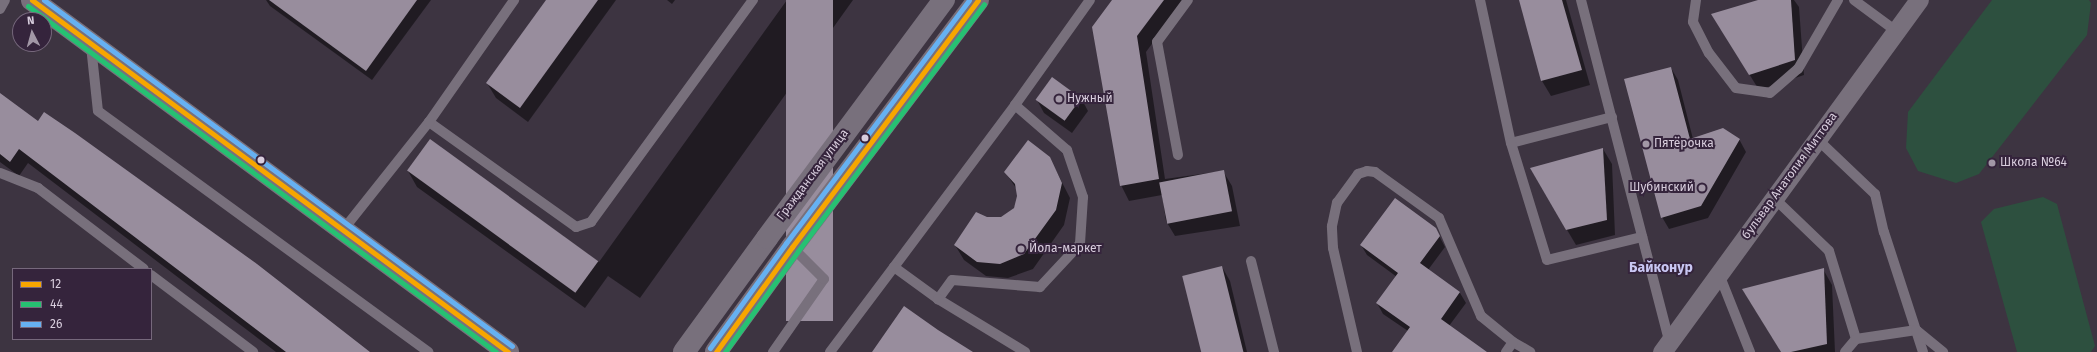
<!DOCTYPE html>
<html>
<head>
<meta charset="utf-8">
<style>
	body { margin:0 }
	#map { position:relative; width:2097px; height:352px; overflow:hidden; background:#3d3441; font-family:"Fira Sans",sans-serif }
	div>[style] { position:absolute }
	.green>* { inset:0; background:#2d503f }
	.shadow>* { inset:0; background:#0007 }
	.building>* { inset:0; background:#988d9d; transform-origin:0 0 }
	.lane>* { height:10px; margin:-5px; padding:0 5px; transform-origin:5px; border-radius:5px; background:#78707c }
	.street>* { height:19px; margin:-9.5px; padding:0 9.5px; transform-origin:9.5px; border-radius:9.5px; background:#78707c }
	.secondary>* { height:22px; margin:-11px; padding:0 11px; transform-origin:11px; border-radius:11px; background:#78707c }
	.bus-1>* { height:5px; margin:-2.5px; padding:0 2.5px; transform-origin:2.5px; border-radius:2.5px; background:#f7a600 }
	.bus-2>* { height:5px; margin:-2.5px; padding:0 2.5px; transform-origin:2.5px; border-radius:2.5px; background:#26c172 }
	.bus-3>* { height:5px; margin:-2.5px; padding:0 2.5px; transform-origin:2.5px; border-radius:2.5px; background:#66b1f2 }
	.dots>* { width:11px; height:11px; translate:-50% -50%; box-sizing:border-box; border:2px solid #35243c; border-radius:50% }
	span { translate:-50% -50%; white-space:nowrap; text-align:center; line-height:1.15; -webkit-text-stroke:4px #35243c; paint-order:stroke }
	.poi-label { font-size:12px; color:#d8cddd }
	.left { translate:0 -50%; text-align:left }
	.right { translate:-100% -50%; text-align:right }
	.street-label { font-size:12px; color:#d8cddd }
	.quarter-label { font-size:14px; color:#c9c7f3; font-weight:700 }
	.legend { position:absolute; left:12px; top:268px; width:140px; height:72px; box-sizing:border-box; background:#35243c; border:1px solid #76687c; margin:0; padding:5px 7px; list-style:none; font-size:12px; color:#d8cddd }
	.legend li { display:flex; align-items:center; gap:8px; height:20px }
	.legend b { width:20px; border:1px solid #76687c }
	.north { position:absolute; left:12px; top:12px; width:40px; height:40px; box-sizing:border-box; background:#35243c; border:1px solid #76687c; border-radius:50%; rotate:354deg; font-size:11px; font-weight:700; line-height:16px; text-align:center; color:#d8cddd }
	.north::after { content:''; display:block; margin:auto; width:14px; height:18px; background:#a297a6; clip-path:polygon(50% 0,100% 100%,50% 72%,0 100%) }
</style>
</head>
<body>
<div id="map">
	<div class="green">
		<div style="clip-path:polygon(1992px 0,2089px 0,2091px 3px,2087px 35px,1979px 174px,1956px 183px,1918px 171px,1906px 148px,1908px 112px)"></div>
		<div style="clip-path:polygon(2043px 197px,2057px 204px,2095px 346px,2091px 352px,2017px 352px,1981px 222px,1994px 209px)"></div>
	</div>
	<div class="shadow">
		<div style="clip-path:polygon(266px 0,431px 0,372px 80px,270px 6px)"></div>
		<div style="clip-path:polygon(548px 0,616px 0,528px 122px,496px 98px,487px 83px)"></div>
		<div style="clip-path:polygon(667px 0,675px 0,672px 4px)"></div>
		<div style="clip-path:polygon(787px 0,853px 0,640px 298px,608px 276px,585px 308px,417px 187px,408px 171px,430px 140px,599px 262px)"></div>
		<div style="clip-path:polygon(1113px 0,1184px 0,1146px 52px,1165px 179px,1223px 171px,1232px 186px,1240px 226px,1175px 236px,1166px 221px,1162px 195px,1129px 201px,1121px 185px)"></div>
		<div style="clip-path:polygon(1520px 0,1566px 0,1590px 85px,1551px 96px,1542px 81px)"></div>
		<div style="clip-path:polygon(1761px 0,1794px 0,1799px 7px,1804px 75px,1759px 90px,1722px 30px)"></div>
		<div style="clip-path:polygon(1671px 68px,1678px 80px,1693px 139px,1739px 139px,1746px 152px,1708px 218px,1669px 229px,1662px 217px)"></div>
		<div style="clip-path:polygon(0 94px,38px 122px,44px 113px,196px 220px,368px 352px,276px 352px,28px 163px,19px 176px,0 162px)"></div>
		<div style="clip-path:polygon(1081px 98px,1088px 111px,1072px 133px,1044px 113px,1037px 100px)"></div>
		<div style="clip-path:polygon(1603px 149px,1612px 164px,1615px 235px,1576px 245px,1531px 169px)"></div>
		<div style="clip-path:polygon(1049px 157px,1070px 198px,1064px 225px,1033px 269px,1008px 278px,986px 276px,964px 260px,955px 245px,987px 218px,1001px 218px,1014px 208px,1019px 196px,1018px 191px,1005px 172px)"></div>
		<div style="clip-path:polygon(1435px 228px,1445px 247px,1428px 270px,1460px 293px,1466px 303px,1449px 326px,1482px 352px,1393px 352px,1408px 331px,1383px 314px,1377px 303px,1397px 277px,1367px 255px,1361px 245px)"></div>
		<div style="clip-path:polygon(1222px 267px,1230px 281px,1247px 352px,1201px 352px)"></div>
		<div style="clip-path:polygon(1823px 269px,1832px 285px,1835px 352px,1781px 352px,1743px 290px)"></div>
	</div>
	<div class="building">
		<div style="clip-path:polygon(269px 0,417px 0,366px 71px)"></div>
		<div style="clip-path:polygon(546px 0,598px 0,520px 108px,486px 83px)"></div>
		<div style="left:786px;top:0;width:47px;height:321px"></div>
		<div style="clip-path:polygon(1112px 0,1164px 0,1137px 36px,1159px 179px,1120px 186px,1092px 27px)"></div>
		<div style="clip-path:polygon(1519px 0,1562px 0,1582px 70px,1541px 81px)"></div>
		<div style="clip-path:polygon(1758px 0,1791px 0,1795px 60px,1749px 75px,1711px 14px)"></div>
		<div style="clip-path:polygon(1671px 67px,1690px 139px,1723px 128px,1740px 139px,1701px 206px,1661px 218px,1624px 79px)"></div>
		<div style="left:1052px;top:77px;width:36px;height:28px;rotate:36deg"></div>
		<div style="clip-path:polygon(0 93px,38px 121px,44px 112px,75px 133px,257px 264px,370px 352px,286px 352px,19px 149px,10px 162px,0 154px)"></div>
		<div style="left:430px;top:139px;width:208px;height:39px;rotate:36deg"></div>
		<div style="clip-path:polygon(1028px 140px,1050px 157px,1062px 183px,1056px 210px,1024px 254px,1000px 264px,977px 262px,954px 245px,976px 212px,987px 217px,1001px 217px,1014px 208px,1017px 196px,1015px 184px,1004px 172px)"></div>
		<div style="clip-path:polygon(1603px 148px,1607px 220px,1566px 230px,1530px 168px)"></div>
		<div style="left:1224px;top:170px;width:42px;height:66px;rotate:79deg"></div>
		<div style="clip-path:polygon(1395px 198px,1436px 228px,1440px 236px,1420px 263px,1460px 292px,1441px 319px,1487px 352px,1392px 352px,1410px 327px,1376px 303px,1398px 273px,1360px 245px)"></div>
		<div style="left:1222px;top:266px;width:89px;height:41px;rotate:76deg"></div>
		<div style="clip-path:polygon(1824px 268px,1827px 344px,1791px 352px,1781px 352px,1742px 289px)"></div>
		<div style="clip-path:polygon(904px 306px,938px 330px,973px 352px,872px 352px)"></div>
	</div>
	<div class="lane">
		<div style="left:1480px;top:0;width:146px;rotate:77.8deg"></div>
		<div style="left:1581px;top:0;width:354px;rotate:75.5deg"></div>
		<div style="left:1696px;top:0;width:22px;rotate:98deg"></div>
		<div style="left:1693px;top:22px;width:35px;rotate:63deg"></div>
		<div style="left:1709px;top:53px;width:44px;rotate:52.4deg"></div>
		<div style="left:1736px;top:88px;width:34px;rotate:8deg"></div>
		<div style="left:1770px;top:93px;width:37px;rotate:-41deg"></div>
		<div style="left:1798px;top:69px;width:80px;rotate:-59.9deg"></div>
		<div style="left:1854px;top:0;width:52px;rotate:36.4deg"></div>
		<div style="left:0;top:9px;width:10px;rotate:-61deg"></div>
		<div style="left:91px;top:46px;width:65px;rotate:83.9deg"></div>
		<div style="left:98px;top:111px;width:409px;rotate:36.1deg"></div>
		<div style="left:1015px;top:105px;width:129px;rotate:-54.5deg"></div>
		<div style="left:1612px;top:117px;width:104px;rotate:165.6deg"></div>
		<div style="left:1511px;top:143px;width:122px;rotate:72.9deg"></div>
		<div style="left:1547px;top:260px;width:98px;rotate:-13.6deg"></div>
		<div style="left:429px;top:122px;width:181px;rotate:35.5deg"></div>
		<div style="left:576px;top:227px;width:16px;rotate:-18deg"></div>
		<div style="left:591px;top:222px;width:275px;rotate:-53.9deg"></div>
		<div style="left:1817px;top:139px;width:80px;rotate:43.5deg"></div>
		<div style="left:1875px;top:194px;width:39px;rotate:77deg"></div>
		<div style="left:1884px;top:232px;width:126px;rotate:72deg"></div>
		<div style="left:1178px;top:155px;width:115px;rotate:-100.5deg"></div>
		<div style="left:1157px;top:42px;width:52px;rotate:-53.6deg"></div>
		<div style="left:0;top:173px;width:41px;rotate:21.5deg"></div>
		<div style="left:38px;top:188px;width:133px;rotate:37.4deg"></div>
		<div style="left:1774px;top:198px;width:76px;rotate:43.9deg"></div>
		<div style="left:1829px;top:251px;width:92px;rotate:72.9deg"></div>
		<div style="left:343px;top:230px;width:138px;rotate:-51.5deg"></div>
		<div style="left:429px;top:122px;width:149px;rotate:-55.1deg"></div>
		<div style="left:1251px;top:261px;width:94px;rotate:75.8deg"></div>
		<div style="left:894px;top:267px;width:202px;rotate:-53.2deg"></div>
		<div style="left:1015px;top:105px;width:69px;rotate:40.9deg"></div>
		<div style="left:1067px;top:150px;width:50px;rotate:71.2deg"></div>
		<div style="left:1083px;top:197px;width:47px;rotate:93.7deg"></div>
		<div style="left:1080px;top:244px;width:59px;rotate:132.9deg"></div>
		<div style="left:1040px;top:287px;width:88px;rotate:-175.5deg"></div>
		<div style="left:952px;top:280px;width:24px;rotate:126deg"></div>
		<div style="left:1719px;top:274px;width:84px;rotate:68.3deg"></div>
		<div style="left:151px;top:275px;width:128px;rotate:37deg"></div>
		<div style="left:773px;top:352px;width:89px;rotate:-55.1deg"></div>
		<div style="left:824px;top:279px;width:45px;rotate:-135deg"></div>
		<div style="left:830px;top:352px;width:106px;rotate:-53deg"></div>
		<div style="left:894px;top:267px;width:54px;rotate:36deg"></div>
		<div style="left:938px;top:299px;width:102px;rotate:31.3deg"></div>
		<div style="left:1357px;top:352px;width:107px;rotate:-103deg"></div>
		<div style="left:1333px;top:248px;width:22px;rotate:-93deg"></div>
		<div style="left:1332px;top:226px;width:24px;rotate:-78deg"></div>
		<div style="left:1337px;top:203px;width:36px;rotate:-54deg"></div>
		<div style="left:1358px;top:174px;width:9px;rotate:-18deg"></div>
		<div style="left:1367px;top:171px;width:8px;rotate:7deg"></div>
		<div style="left:1375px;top:172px;width:79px;rotate:35.7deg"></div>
		<div style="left:1439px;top:218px;width:107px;rotate:66.8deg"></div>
		<div style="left:1481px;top:316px;width:41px;rotate:39.1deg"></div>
		<div style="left:1513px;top:342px;width:20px;rotate:30deg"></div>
		<div style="left:1506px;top:352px;width:12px;rotate:-55deg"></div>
		<div style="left:1845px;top:352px;width:17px;rotate:-50deg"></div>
		<div style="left:1856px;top:339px;width:61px;rotate:-8.5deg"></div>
		<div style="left:1916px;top:330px;width:35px;rotate:39deg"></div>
	</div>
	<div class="street">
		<div style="left:1662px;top:352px;width:436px;rotate:-53.9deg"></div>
	</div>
	<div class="secondary">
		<div style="left:32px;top:0;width:592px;rotate:36.48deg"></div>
		<div style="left:684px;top:352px;width:141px;rotate:-53.9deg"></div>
		<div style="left:767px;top:238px;width:297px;rotate:-53.4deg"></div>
		<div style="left:716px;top:352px;width:130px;rotate:-54.1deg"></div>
		<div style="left:792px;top:247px;width:309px;rotate:-53deg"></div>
	</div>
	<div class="bus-1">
		<div style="left:32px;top:0;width:592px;rotate:36.48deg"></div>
		<div style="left:716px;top:352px;width:130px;rotate:-54.1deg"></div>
		<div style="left:792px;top:247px;width:309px;rotate:-53deg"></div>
	</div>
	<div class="bus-2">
		<div style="left:28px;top:6px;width:582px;rotate:36.48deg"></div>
		<div style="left:725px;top:352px;width:125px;rotate:-54.1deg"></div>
		<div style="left:798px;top:251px;width:309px;rotate:-53deg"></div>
	</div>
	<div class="bus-3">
		<div style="left:44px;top:0;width:582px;rotate:36.48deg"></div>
		<div style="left:710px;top:348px;width:130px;rotate:-54.1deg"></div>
		<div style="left:786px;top:243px;width:304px;rotate:-53deg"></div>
	</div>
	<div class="dots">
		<div style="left:1059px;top:99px;background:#a297a6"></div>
		<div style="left:865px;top:138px;background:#d8cddd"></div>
		<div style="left:1646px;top:144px;background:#a297a6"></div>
		<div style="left:261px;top:160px;background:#d8cddd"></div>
		<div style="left:1992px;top:163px;background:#a297a6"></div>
		<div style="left:1702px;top:188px;background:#a297a6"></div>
		<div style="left:1021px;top:249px;background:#a297a6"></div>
	</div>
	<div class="poi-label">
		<span class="left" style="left:1067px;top:99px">Нужный</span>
		<span class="left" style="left:1654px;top:144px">Пятёрочка</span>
		<span class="left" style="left:2000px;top:163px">Школа №64</span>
		<span class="right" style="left:1694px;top:188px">Шубинский</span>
		<span class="left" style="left:1029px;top:249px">Йола-маркет</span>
	</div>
	<div class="street-label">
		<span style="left:813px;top:175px;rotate:-53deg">Гражданская улица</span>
		<span style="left:1790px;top:176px;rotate:-54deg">бульвар Анатолия Миттова</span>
	</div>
	<div class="quarter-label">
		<span style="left:1661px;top:268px">Байконур</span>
	</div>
	<ul class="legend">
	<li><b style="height:5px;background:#f7a600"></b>12</li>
	<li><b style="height:5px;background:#26c172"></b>44</li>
	<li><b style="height:5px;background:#66b1f2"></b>26</li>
	</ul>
	<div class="north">N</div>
</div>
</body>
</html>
